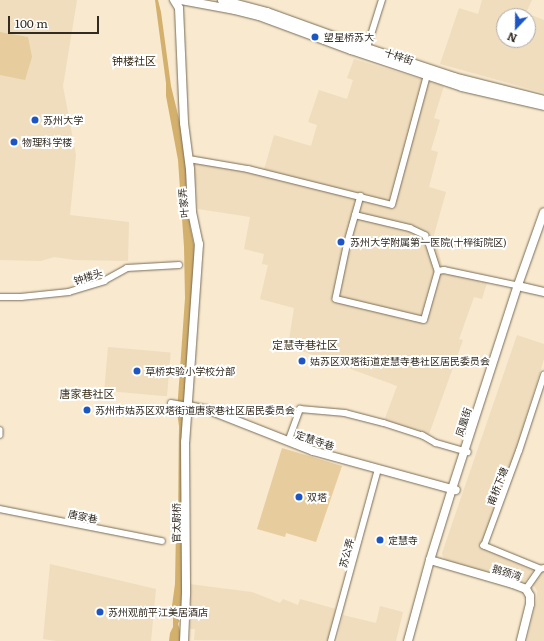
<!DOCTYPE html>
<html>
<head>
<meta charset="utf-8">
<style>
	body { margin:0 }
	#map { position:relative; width:544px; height:641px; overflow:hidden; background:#f8e9cf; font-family:Literata,"Noto Sans SC",serif }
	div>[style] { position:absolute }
	.built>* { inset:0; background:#f0ddbd; transform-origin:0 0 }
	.green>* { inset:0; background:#e7cc9d }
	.water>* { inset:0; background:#d4b06d }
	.roads { filter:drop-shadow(0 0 1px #7a6d56) drop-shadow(0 0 1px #7a6d56) }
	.street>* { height:5.5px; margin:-2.75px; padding:0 2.75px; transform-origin:2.75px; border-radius:2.75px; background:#fff }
	.secondary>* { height:8px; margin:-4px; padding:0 4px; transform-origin:4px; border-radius:4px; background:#fff }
	.dots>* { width:11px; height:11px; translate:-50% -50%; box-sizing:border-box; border:2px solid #fff; border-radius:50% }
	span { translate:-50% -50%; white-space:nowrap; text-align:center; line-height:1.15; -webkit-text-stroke:4px #fff; paint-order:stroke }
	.poi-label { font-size:10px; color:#312b21 }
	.left { translate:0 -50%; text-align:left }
	.street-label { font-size:10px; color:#312b21 }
	.neighbourhood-label { font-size:11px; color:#382c17 }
	.north { position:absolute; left:496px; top:8px; width:40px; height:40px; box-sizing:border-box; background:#fff; border:1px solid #adaaa6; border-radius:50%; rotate:202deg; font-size:11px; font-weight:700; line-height:16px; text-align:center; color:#312b21 }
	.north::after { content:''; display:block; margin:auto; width:14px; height:18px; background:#1d56c2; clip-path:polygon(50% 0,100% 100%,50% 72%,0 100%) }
	.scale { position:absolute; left:8px; top:16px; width:91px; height:18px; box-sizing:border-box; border:2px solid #312b21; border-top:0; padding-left:5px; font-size:12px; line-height:14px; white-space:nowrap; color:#312b21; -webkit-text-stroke:3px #fff; paint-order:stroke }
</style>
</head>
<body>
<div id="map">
	<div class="built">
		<div style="clip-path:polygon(0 0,77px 0,63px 86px,76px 155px,70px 215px,129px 222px,128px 261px,75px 260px,54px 257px,41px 261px,0 260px)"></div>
		<div style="clip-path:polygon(evenodd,482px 0,532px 0,526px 13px,544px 20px,544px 93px,440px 64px,459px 8px,478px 14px,482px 0,504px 16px,528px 16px,528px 40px,504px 40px,504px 16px)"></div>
		<div style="clip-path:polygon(354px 59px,444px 86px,434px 118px,440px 120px,431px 150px,438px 152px,429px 187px,446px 192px,434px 235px,445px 275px,455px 275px,487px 283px,482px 299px,474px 297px,459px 339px,463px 340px,429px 434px,412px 432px,384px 421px,397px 386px,288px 346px,294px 308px,260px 299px,268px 265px,262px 264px,264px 254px,244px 249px,250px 217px,198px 209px,193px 160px,263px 173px,274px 135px,311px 146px,317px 125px,308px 122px,319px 90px,347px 99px,353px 80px,347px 78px)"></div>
		<div style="clip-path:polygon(517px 335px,544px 344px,544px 359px,517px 447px,481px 547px,534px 569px,524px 583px,449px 563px,443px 557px,442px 553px)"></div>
		<div style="left:108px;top:347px;width:63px;height:44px;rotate:5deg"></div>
		<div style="clip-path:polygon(50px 564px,156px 589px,151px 641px,56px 641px,43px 639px)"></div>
		<div style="clip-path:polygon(544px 570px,544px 641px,527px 641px,537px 596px,537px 591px,533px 584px)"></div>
		<div style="clip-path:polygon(189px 584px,252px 592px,280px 603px,283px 599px,298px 605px,300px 599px,336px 609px,328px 641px,194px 640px,195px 629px,190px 629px)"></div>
		<div style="clip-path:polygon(380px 606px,403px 612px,396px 641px,337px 641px,343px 615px,376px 623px)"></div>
	</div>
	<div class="green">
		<div style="clip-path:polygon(0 32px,28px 37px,32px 57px,25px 80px,0 75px)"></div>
		<div style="clip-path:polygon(282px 448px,342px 466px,316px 542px,286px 533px,285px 537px,257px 529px)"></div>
	</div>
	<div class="water">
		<div style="clip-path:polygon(155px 0,158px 0,161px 12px,171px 86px,187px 152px,190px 226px,194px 245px,195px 284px,181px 615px,178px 624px,180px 631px,180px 641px,169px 641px,170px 633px,173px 627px,173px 618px,171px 613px,175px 584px,176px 528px,178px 528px,179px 426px,177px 412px,185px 298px,184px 247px,178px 160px,166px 96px,166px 83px)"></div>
	</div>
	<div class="roads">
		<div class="street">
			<div style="left:366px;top:51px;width:53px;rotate:-72.6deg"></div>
			<div style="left:189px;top:159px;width:60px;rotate:9.6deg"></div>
			<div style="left:248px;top:169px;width:148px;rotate:14deg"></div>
			<div style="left:392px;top:205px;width:138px;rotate:-74.9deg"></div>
			<div style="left:361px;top:196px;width:48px;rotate:105.8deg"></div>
			<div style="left:348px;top:242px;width:58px;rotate:101.9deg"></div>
			<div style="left:336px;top:299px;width:90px;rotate:13.4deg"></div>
			<div style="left:424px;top:320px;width:51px;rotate:-74.1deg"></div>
			<div style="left:438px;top:271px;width:6px;rotate:-9deg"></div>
			<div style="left:444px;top:270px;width:78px;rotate:11.9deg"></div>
			<div style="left:355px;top:215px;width:57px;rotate:13.3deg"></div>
			<div style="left:410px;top:228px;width:17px;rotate:25deg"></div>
			<div style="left:425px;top:235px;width:9px;rotate:63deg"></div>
			<div style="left:429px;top:243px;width:29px;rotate:72deg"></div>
			<div style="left:0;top:297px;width:21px"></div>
			<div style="left:21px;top:297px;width:48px;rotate:-5.9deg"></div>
			<div style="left:69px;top:292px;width:37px;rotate:-17deg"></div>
			<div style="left:104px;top:281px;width:26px;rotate:-29deg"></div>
			<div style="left:127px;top:268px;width:52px;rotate:-3.3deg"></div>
			<div style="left:171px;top:403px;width:17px;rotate:10deg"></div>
			<div style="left:0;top:430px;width:5px;rotate:90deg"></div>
			<div style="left:288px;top:442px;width:35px;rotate:-70deg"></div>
			<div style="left:300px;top:409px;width:45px;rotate:5.1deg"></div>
			<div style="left:345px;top:413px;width:40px;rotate:14.4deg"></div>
			<div style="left:384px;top:423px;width:40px;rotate:18deg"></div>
			<div style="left:422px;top:435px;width:16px;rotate:30deg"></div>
			<div style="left:436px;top:443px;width:33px;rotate:16deg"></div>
			<div style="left:0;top:509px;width:165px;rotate:11.2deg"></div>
			<div style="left:540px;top:569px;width:61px;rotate:-157.7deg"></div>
			<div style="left:484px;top:546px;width:101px;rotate:-69.8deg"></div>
			<div style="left:519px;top:451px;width:80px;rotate:-71.8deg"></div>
			<div style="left:526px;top:589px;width:24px;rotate:-55deg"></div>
			<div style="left:540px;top:569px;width:4px;rotate:-14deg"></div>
			<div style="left:331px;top:641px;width:178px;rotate:-74.7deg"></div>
		</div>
		<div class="secondary">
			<div style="left:174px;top:0;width:9px;rotate:58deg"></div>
			<div style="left:179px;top:8px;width:115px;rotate:87.5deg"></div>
			<div style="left:184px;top:123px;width:46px;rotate:82.6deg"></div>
			<div style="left:190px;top:169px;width:43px;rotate:87.3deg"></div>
			<div style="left:192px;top:212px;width:33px;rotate:78deg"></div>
			<div style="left:199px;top:244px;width:198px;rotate:94deg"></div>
			<div style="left:185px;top:442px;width:152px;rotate:89.6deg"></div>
			<div style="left:186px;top:594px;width:47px;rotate:92.4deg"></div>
			<div style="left:181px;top:0;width:55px;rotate:10.5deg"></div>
			<div style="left:235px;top:10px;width:25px;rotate:14deg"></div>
			<div style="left:259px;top:16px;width:98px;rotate:20.3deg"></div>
			<div style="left:351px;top:50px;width:117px;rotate:18.4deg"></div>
			<div style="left:462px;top:87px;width:84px;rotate:13deg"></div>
			<div style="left:222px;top:0;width:47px;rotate:14.9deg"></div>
			<div style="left:267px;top:12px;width:106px;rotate:19.8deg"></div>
			<div style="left:367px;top:48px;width:92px;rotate:18.4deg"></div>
			<div style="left:454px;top:77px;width:93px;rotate:14.3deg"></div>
			<div style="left:522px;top:287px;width:23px;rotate:13deg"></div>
			<div style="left:188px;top:406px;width:21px;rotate:11deg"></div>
			<div style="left:209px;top:410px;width:112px;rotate:21.5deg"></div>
			<div style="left:313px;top:451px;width:148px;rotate:15.3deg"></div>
			<div style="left:430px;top:560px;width:86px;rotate:16.1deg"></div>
			<div style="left:513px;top:584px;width:14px;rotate:21deg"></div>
			<div style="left:526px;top:589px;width:8px;rotate:60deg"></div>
			<div style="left:530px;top:596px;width:8px;rotate:90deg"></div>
			<div style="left:530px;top:604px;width:38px;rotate:104deg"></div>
			<div style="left:408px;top:641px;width:84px;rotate:-74.8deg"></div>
			<div style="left:430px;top:560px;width:74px;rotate:-72.8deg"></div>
			<div style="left:452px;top:489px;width:214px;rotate:-72.1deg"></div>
			<div style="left:518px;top:285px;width:77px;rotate:-70.4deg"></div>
		</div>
	</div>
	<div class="dots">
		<div style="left:315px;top:37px;background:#1d56c2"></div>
		<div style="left:35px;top:120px;background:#1d56c2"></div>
		<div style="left:14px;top:142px;background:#1d56c2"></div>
		<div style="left:341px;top:242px;background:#1d56c2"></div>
		<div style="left:302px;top:361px;background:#1d56c2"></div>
		<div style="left:137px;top:371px;background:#1d56c2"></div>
		<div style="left:87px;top:410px;background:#1d56c2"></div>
		<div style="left:299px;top:497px;background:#1d56c2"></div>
		<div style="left:380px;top:540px;background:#1d56c2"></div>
		<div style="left:100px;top:612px;background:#1d56c2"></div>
	</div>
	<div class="poi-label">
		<span class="left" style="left:324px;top:37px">望星桥苏大</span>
		<span class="left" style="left:43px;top:120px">苏州大学</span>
		<span class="left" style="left:22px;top:142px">物理科学楼</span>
		<span class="left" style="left:350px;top:242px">苏州大学附属第一医院(十梓街院区)</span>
		<span class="left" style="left:310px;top:361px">姑苏区双塔街道定慧寺巷社区居民委员会</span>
		<span class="left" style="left:145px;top:371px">草桥实验小学校分部</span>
		<span class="left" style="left:95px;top:410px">苏州市姑苏区双塔街道唐家巷社区居民委员会</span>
		<span class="left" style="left:307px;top:497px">双塔</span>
		<span class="left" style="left:388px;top:540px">定慧寺</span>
		<span class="left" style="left:108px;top:612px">苏州观前平江美居酒店</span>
	</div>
	<div class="street-label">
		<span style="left:399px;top:56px;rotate:18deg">十梓街</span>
		<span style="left:183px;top:203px;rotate:-95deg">叶家弄</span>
		<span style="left:88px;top:276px;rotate:-19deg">钟楼头</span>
		<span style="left:463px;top:422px;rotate:-72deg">凤凰街</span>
		<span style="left:315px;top:440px;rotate:18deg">定慧寺巷</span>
		<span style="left:497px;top:486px;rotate:-69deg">甫桥下塘</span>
		<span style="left:83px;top:516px;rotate:11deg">唐家巷</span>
		<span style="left:176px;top:523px;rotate:-90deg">官太尉桥</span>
		<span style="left:346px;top:553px;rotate:-75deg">苏公弄</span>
		<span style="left:507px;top:572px;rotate:17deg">鹅颈湾</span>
	</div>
	<div class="neighbourhood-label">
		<span style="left:134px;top:60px">钟楼社区</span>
		<span style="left:305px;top:344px">定慧寺巷社区</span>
		<span style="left:87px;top:393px">唐家巷社区</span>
	</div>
	<div class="north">N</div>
	<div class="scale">100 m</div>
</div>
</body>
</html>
